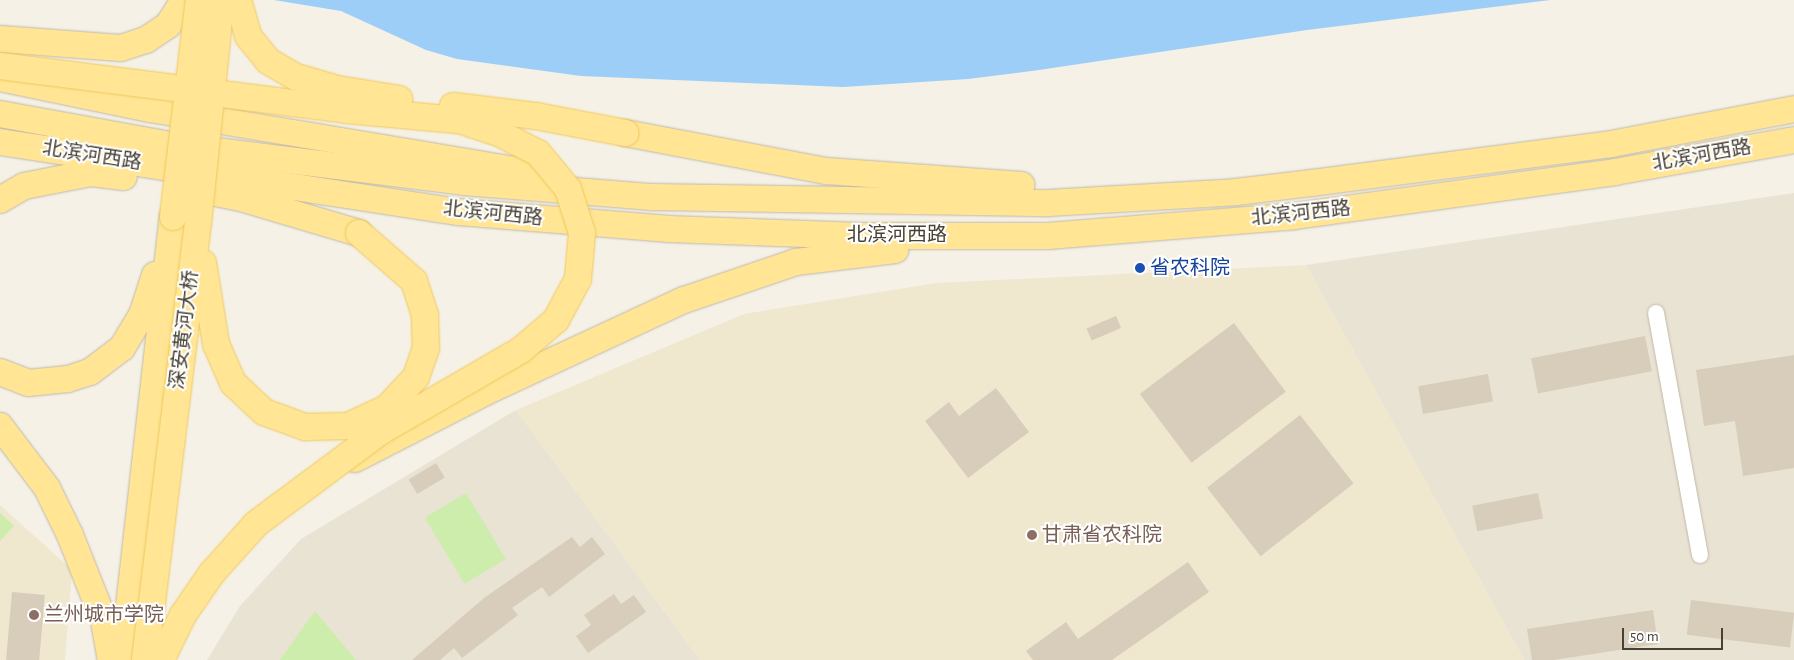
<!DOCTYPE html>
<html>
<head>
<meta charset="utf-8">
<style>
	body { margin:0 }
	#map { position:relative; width:1794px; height:660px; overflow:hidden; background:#f5f1e6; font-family:"Alegreya Sans","Noto Sans SC",sans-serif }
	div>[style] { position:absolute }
	.residential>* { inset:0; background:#e9e3d3 }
	.education>* { inset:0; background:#efe7ce }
	.green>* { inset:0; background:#ccedab; transform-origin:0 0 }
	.water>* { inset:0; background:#9ccef7 }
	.building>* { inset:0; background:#d7cdba; transform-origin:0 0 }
	.roads { filter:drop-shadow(0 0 1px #c1b9a7) drop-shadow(0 0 1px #c1b9a7) }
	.minor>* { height:16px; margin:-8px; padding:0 8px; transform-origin:8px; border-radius:8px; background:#fff }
	.primary>* { height:26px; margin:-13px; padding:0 13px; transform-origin:13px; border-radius:13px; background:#ffe594 }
	.bridges { filter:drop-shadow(0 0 1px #efc859) drop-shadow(0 0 1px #efc859) }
	.primary-bridge>* { height:26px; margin:-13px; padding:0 13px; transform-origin:13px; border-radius:13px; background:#ffe594 }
	.dots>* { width:14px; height:14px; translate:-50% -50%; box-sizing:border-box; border:2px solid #fff; border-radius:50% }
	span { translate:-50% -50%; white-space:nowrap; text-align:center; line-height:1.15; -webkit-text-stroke:4px #fff; paint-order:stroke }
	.street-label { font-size:20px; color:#484134 }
	.transit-label { font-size:20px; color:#164399 }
	.left { translate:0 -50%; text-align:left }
	.education-label { font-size:20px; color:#785e54 }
	.scale { position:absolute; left:1622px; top:628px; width:101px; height:22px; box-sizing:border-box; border:2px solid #484134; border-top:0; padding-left:6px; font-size:15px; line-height:18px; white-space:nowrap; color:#484134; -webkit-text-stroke:4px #fff; paint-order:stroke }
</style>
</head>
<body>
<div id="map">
	<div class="residential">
		<div style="clip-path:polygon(1794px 193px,1794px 660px,1524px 660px,1306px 265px)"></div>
		<div style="clip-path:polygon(516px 410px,700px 660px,207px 660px,240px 606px,301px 539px)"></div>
	</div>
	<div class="education">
		<div style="clip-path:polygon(1306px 265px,1524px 660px,700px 660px,516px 410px,744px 314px,937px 283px)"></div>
		<div style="clip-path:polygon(0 505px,72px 570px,65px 660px,0 660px)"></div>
	</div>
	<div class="green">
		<div style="left:466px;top:493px;width:77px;height:48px;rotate:59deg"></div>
		<div style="clip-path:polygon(0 513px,14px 526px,0 541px)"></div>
		<div style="clip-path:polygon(315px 611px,356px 660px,280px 660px)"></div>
	</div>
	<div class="water">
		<div style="clip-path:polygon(274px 0,1550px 0,1307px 30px,1039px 70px,968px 79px,843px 87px,581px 76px,457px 59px,426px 50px,341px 11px)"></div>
	</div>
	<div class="building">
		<div style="left:1116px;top:316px;width:13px;height:32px;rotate:67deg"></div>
		<div style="left:1234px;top:323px;width:86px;height:118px;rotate:53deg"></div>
		<div style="left:1645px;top:336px;width:36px;height:116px;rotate:79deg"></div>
		<div style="clip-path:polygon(1794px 355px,1794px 468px,1743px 476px,1735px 421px,1704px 426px,1696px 370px)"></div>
		<div style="left:1488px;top:374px;width:28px;height:71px;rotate:80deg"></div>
		<div style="clip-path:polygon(996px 388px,1029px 432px,968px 478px,925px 421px,949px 402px,959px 416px)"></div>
		<div style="left:1300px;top:415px;width:87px;height:118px;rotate:52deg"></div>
		<div style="left:436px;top:463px;width:17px;height:32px;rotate:59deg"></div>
		<div style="left:1538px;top:493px;width:26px;height:67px;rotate:79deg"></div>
		<div style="clip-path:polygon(572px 537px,580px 547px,592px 537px,605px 554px,549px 597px,542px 587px,512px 608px,518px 615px,462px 658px,454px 648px,440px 660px,412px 660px,484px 598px)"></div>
		<div style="clip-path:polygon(1188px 562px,1209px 592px,1112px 660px,1033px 660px,1026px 651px,1066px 622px,1078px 639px)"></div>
		<div style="left:12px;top:592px;width:33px;height:68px;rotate:5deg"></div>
		<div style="clip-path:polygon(614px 594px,621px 604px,634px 595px,646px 612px,588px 653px,576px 636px,591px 625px,584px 615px)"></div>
		<div style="left:1691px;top:600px;width:104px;height:35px;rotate:7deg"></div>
		<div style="clip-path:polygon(1653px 610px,1658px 644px,1554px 660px,1532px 660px,1527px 629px)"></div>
	</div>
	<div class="roads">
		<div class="minor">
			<div style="left:1656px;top:313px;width:246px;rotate:79.7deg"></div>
		</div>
		<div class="primary">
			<div style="left:0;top:39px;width:121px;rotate:4.3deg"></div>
			<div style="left:121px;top:48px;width:26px;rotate:-18deg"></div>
			<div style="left:146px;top:40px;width:27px;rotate:-34deg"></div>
			<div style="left:168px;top:25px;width:30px;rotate:-57deg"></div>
			<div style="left:0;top:78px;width:153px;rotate:11.7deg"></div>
			<div style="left:150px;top:109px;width:381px;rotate:9.5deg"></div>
			<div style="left:0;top:114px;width:179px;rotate:10.3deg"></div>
			<div style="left:176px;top:146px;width:290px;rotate:7.1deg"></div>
			<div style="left:464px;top:182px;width:189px;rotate:4.6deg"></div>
			<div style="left:652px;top:197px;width:396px;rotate:0.9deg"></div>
			<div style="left:1048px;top:203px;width:188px;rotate:-3.3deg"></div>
			<div style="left:1236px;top:192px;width:77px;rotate:-6.8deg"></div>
			<div style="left:1312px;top:183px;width:302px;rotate:-7.4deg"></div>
			<div style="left:1611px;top:144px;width:186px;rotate:-10.8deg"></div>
			<div style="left:625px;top:133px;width:206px;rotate:10.7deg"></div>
			<div style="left:827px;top:171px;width:195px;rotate:4.1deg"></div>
			<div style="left:0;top:142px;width:464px;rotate:8.7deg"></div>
			<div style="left:459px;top:212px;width:211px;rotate:4.6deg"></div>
			<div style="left:669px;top:229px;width:192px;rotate:2.1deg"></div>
			<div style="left:861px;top:236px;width:187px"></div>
			<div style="left:1048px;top:236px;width:247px;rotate:-4.6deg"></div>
			<div style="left:1294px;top:216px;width:324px;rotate:-7.8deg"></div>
			<div style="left:1615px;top:172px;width:182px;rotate:-10.1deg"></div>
			<div style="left:185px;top:187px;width:57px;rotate:11.1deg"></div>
			<div style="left:241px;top:198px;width:123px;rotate:16.5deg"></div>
			<div style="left:0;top:200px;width:28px;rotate:-30deg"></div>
			<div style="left:24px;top:186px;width:68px;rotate:-11deg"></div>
			<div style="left:91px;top:173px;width:33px;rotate:7deg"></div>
			<div style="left:0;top:372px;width:30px;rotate:21deg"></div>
			<div style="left:28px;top:383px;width:40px;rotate:-5.7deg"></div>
			<div style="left:68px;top:379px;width:23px;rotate:-18deg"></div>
			<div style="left:90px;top:372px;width:40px;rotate:-37deg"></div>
			<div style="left:122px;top:348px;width:39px;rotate:-59deg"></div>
			<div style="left:142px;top:315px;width:42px;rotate:-72deg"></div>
			<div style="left:0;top:426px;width:78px;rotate:52.8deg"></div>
			<div style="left:47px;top:488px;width:52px;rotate:63.9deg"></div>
			<div style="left:70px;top:535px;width:92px;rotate:68.4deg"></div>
			<div style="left:104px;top:621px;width:40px;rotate:80deg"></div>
			<div style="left:355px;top:459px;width:156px;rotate:-27.1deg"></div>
			<div style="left:494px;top:388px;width:209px;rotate:-24.9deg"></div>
			<div style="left:684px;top:300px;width:118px;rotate:-18.7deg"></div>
			<div style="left:796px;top:262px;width:100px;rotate:-6.9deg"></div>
			<div style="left:123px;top:660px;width:446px;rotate:-83.6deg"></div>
		</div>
	</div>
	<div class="bridges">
		<div class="primary-bridge">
			<div style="left:238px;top:0;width:37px;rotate:74deg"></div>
			<div style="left:248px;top:36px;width:32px;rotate:51deg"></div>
			<div style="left:268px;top:61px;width:32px;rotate:30deg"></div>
			<div style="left:296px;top:77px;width:43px;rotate:16.3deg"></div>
			<div style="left:337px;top:89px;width:63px;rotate:9.2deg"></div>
			<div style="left:0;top:66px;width:350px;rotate:7.2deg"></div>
			<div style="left:347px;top:110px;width:112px;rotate:5.1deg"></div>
			<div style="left:459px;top:120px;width:40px;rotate:18deg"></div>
			<div style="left:497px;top:132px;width:46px;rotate:27.1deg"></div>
			<div style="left:538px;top:153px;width:47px;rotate:50.2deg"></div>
			<div style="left:568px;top:189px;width:46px;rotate:72.3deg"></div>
			<div style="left:582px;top:233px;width:46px;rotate:95deg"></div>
			<div style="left:578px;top:279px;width:47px;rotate:118.2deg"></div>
			<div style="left:556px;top:320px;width:46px;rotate:139.4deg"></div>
			<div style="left:521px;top:350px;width:162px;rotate:149.9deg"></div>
			<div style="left:381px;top:431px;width:156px;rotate:143.4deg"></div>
			<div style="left:256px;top:524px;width:66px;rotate:131.9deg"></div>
			<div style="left:212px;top:573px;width:51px;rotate:124.6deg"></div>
			<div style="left:183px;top:615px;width:50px;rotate:116.1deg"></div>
			<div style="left:453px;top:106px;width:84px;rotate:6.9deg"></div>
			<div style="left:536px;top:116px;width:91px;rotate:10.8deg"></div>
			<div style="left:173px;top:217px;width:219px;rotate:-83.2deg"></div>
			<div style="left:203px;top:263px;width:82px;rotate:80.9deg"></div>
			<div style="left:216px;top:344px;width:43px;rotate:66.4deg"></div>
			<div style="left:233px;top:383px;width:42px;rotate:43.1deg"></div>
			<div style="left:264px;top:412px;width:44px;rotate:20.1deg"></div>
			<div style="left:305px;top:427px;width:43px;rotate:-1.3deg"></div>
			<div style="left:348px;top:426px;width:43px;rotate:-24.8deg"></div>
			<div style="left:387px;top:408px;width:42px;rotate:-46.9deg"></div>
			<div style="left:416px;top:377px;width:31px;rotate:-71deg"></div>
			<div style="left:426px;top:348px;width:33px;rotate:-92deg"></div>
			<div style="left:425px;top:315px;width:36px;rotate:-108deg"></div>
			<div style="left:414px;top:281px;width:73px;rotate:-138.9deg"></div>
			<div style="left:145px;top:660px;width:440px;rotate:-83.1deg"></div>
			<div style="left:198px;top:223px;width:224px;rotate:-84.1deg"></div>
		</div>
	</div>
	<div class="dots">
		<div style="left:1140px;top:268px;background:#1a4fb4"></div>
		<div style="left:1032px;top:535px;background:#8d6e63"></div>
		<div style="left:34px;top:615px;background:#8d6e63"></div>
	</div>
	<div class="street-label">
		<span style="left:92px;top:156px;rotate:9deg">北滨河西路</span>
		<span style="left:1702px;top:156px;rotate:-10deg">北滨河西路</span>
		<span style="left:493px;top:214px;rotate:6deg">北滨河西路</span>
		<span style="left:1301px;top:214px;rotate:-6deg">北滨河西路</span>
		<span style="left:897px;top:235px">北滨河西路</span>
		<span style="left:185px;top:330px;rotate:-83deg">深安黄河大桥</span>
	</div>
	<div class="transit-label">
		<span class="left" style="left:1150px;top:268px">省农科院</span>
	</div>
	<div class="education-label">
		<span class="left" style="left:1042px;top:535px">甘肃省农科院</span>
		<span class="left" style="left:44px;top:615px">兰州城市学院</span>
	</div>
	<div class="scale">50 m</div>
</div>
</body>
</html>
